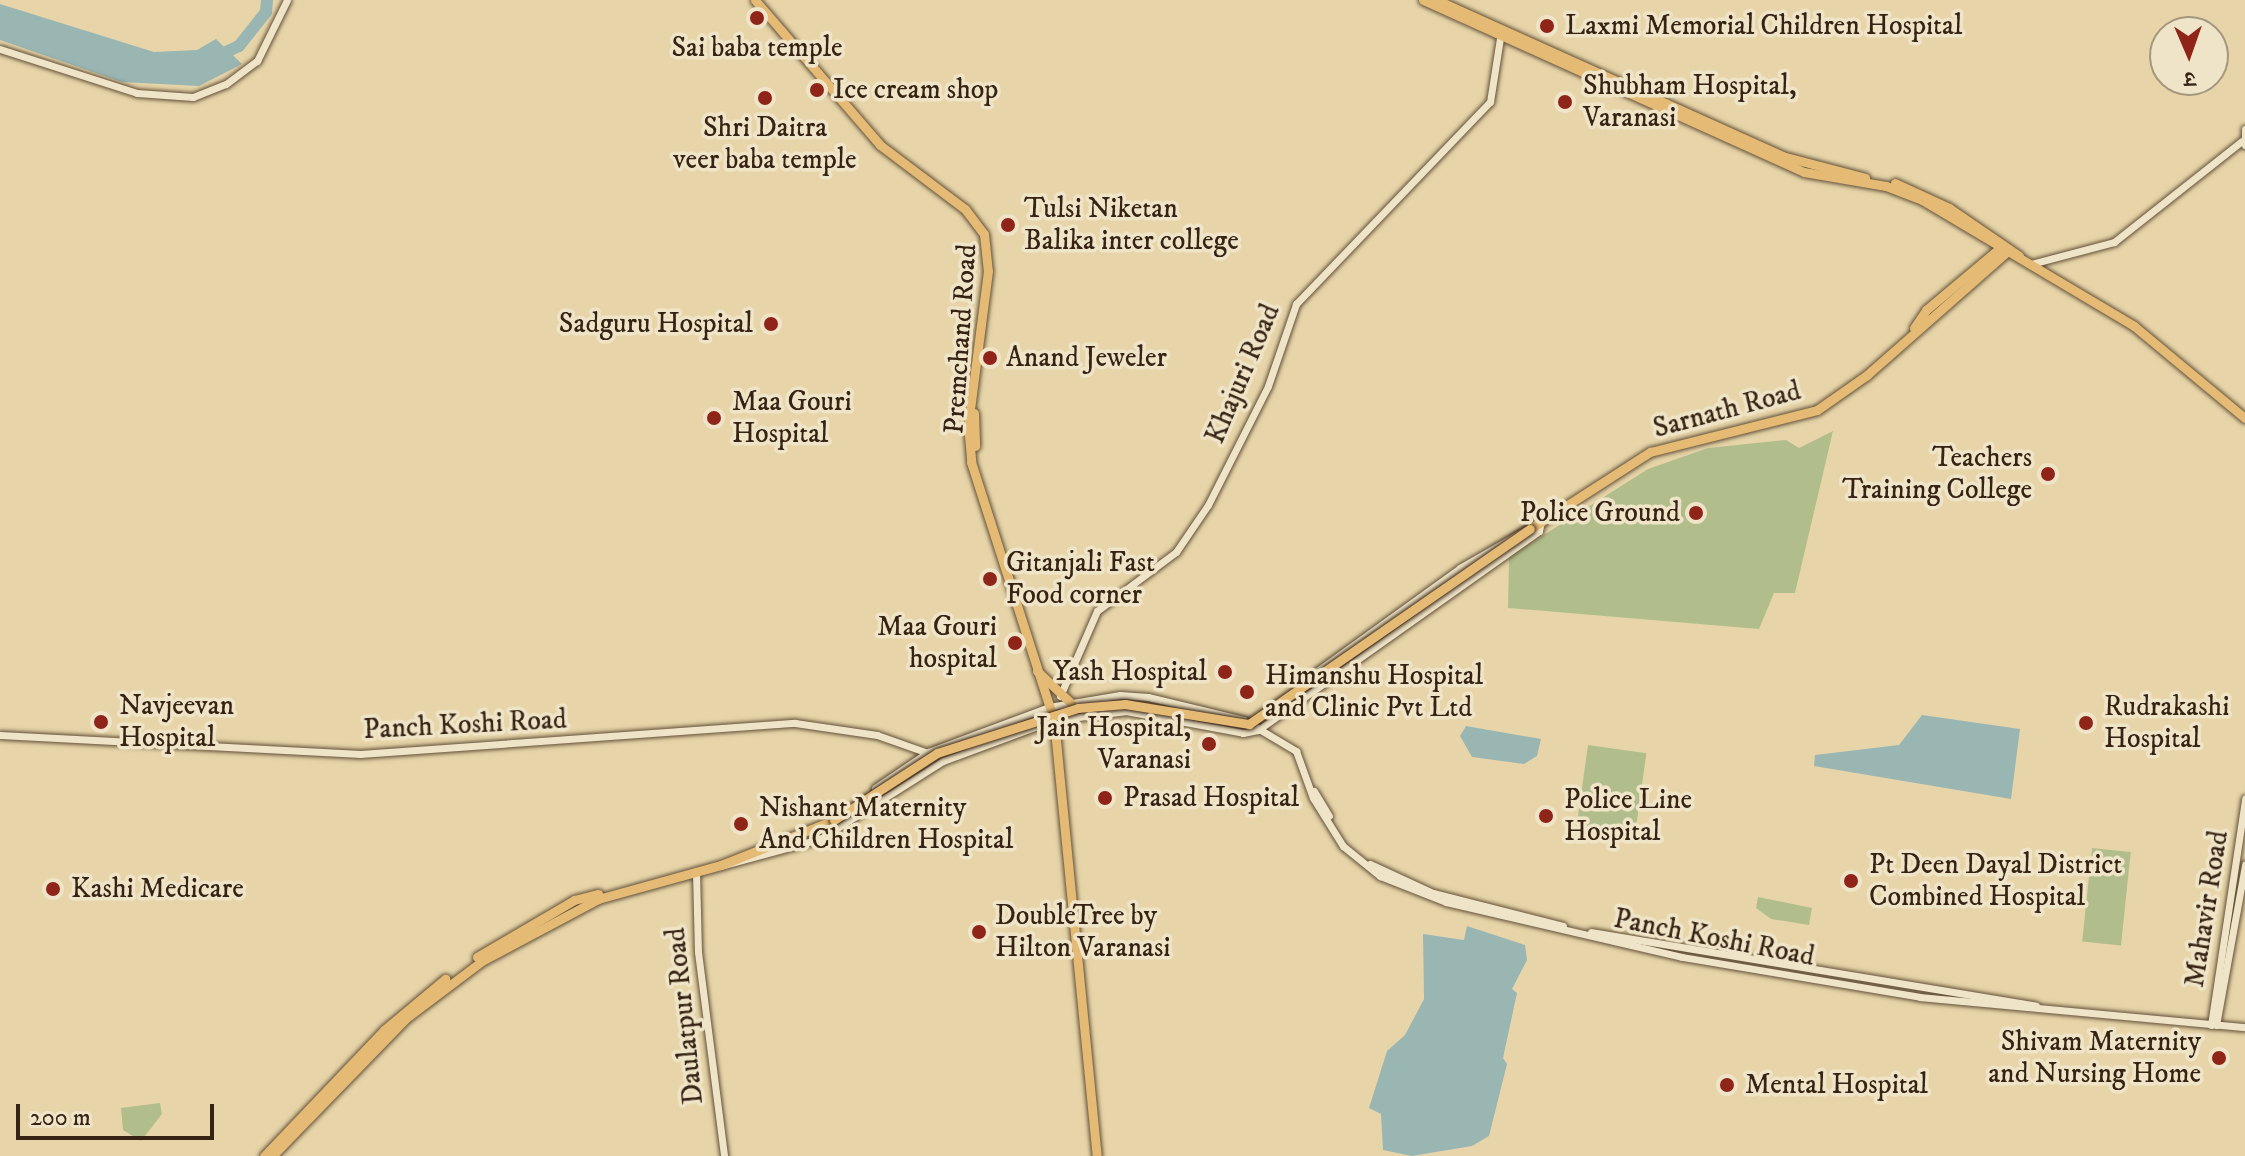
<!DOCTYPE html>
<html>
<head>
<meta charset="utf-8">
<style>
	body { margin:0 }
	#map { position:relative; width:2245px; height:1156px; overflow:hidden; background:#e7d5a9; font-family:"IM FELL DW Pica","Noto Serif Devanagari",serif }
	div>[style] { position:absolute }
	.green>* { inset:0; background:#b1be8c; transform-origin:0 0 }
	.water>* { inset:0; background:#9ab6b3 }
	.river>* { height:12px; margin:-6px; padding:0 6px; transform-origin:6px; border-radius:6px; background:#9ab6b3 }
	.roads { filter:drop-shadow(0 0 2px #625039) drop-shadow(0 0 2px #625039) }
	.tertiary>* { height:7px; margin:-3.5px; padding:0 3.5px; transform-origin:3.5px; border-radius:3.5px; background:#efe4c7 }
	.trunk>* { height:9px; margin:-4.5px; padding:0 4.5px; transform-origin:4.5px; border-radius:4.5px; background:#e4ba74 }
	.bridges { filter:drop-shadow(0 0 2px #362314) drop-shadow(0 0 2px #362314) }
	.trunk-bridge>* { height:9px; margin:-4.5px; padding:0 4.5px; transform-origin:4.5px; border-radius:4.5px; background:#e4ba74 }
	.dots>* { width:22px; height:22px; translate:-50% -50%; box-sizing:border-box; border:4px solid #efe4c7; border-radius:50% }
	span { translate:-50% -50%; white-space:nowrap; text-align:center; line-height:1.15; -webkit-text-stroke:7px #efe4c7; paint-order:stroke }
	.poi-label { font-size:28px; color:#362314 }
	.left { translate:0 -50%; text-align:left }
	.right { translate:-100% -50%; text-align:right }
	.street-label { font-size:28px; color:#362314 }
	.north { position:absolute; left:2149px; top:16px; width:80px; height:80px; box-sizing:border-box; background:#efe4c7; border:2px solid #a5977f; border-radius:50%; rotate:178deg; font-size:22px; font-weight:700; line-height:32px; text-align:center; color:#362314 }
	.north::after { content:''; display:block; margin:auto; width:28px; height:36px; background:#8f2418; clip-path:polygon(50% 0,100% 100%,50% 72%,0 100%) }
	.scale { position:absolute; left:16px; top:1104px; width:198px; height:36px; box-sizing:border-box; border:4px solid #362314; border-top:0; padding-left:10px; font-size:24px; line-height:28px; white-space:nowrap; color:#362314; -webkit-text-stroke:6px #efe4c7; paint-order:stroke }
</style>
</head>
<body>
<div id="map">
	<div class="green">
		<div style="clip-path:polygon(1833px 431px,1795px 593px,1774px 593px,1759px 629px,1508px 608px,1509px 557px,1648px 469px,1708px 448px,1786px 440px,1799px 448px)"></div>
		<div style="left:1588px;top:745px;width:59px;height:84px;rotate:8deg"></div>
		<div style="left:2092px;top:848px;width:39px;height:94px;rotate:6deg"></div>
		<div style="clip-path:polygon(1758px 897px,1812px 908px,1809px 925px,1771px 919px,1756px 908px)"></div>
		<div style="clip-path:polygon(160px 1103px,162px 1114px,141px 1141px,123px 1130px,121px 1108px)"></div>
	</div>
	<div class="water">
		<div style="clip-path:polygon(0 4px,154px 52px,197px 50px,216px 39px,242px 64px,199px 86px,122px 82px,0 40px)"></div>
		<div style="clip-path:polygon(1922px 715px,2020px 729px,2011px 799px,1814px 766px,1815px 755px,1899px 745px)"></div>
		<div style="clip-path:polygon(1466px 726px,1541px 739px,1537px 756px,1524px 764px,1472px 757px,1460px 736px)"></div>
		<div style="clip-path:polygon(1467px 926px,1525px 945px,1527px 960px,1512px 989px,1517px 993px,1503px 1058px,1507px 1064px,1489px 1136px,1472px 1146px,1412px 1156px,1383px 1150px,1381px 1114px,1369px 1108px,1387px 1051px,1405px 1035px,1424px 999px,1423px 934px,1464px 940px)"></div>
	</div>
	<div class="river">
		<div style="left:216px;top:57px;width:25px;rotate:-26deg"></div>
		<div style="left:239px;top:46px;width:43px;rotate:-51.5deg"></div>
		<div style="left:266px;top:12px;width:12px;rotate:-85deg"></div>
	</div>
	<div class="roads">
		<div class="tertiary">
			<div style="left:0;top:49px;width:144px;rotate:17.8deg"></div>
			<div style="left:137px;top:93px;width:56px;rotate:4.1deg"></div>
			<div style="left:193px;top:97px;width:35px;rotate:-22deg"></div>
			<div style="left:226px;top:84px;width:39px;rotate:-37deg"></div>
			<div style="left:257px;top:61px;width:68px;rotate:-63.8deg"></div>
			<div style="left:2245px;top:129px;width:16px;rotate:90deg"></div>
			<div style="left:2031px;top:264px;width:86px;rotate:-14.8deg"></div>
			<div style="left:2114px;top:242px;width:163px;rotate:-38.3deg"></div>
			<div style="left:1060px;top:696px;width:93px;rotate:-66.5deg"></div>
			<div style="left:1097px;top:611px;width:99px;rotate:-36.8deg"></div>
			<div style="left:1176px;top:552px;width:57px;rotate:-55.8deg"></div>
			<div style="left:1208px;top:505px;width:133px;rotate:-63.2deg"></div>
			<div style="left:1268px;top:386px;width:87px;rotate:-71.1deg"></div>
			<div style="left:1296px;top:304px;width:280px;rotate:-46.2deg"></div>
			<div style="left:1490px;top:102px;width:65px;rotate:-81.1deg"></div>
			<div style="left:0;top:735px;width:361px;rotate:3deg"></div>
			<div style="left:360px;top:754px;width:436px;rotate:-4.1deg"></div>
			<div style="left:795px;top:723px;width:83px;rotate:8.3deg"></div>
			<div style="left:877px;top:735px;width:57px;rotate:19.4deg"></div>
			<div style="left:875px;top:788px;width:64px;rotate:-34.2deg"></div>
			<div style="left:928px;top:752px;width:129px;rotate:-20.4deg"></div>
			<div style="left:1049px;top:707px;width:72px;rotate:-9.6deg"></div>
			<div style="left:1120px;top:695px;width:28px;rotate:4deg"></div>
			<div style="left:1148px;top:697px;width:99px;rotate:13.5deg"></div>
			<div style="left:1244px;top:720px;width:61px;rotate:30.8deg"></div>
			<div style="left:1296px;top:751px;width:50px;rotate:70.1deg"></div>
			<div style="left:1313px;top:798px;width:57px;rotate:58deg"></div>
			<div style="left:1343px;top:846px;width:48px;rotate:39deg"></div>
			<div style="left:1380px;top:876px;width:71px;rotate:21.5deg"></div>
			<div style="left:1446px;top:902px;width:242px;rotate:13.1deg"></div>
			<div style="left:1682px;top:957px;width:241px;rotate:9.5deg"></div>
			<div style="left:1920px;top:997px;width:326px;rotate:5.3deg"></div>
			<div style="left:1314px;top:791px;width:29px;rotate:59deg"></div>
			<div style="left:1370px;top:864px;width:69px;rotate:24.7deg"></div>
			<div style="left:1433px;top:893px;width:134px;rotate:14.2deg"></div>
			<div style="left:724px;top:865px;width:99px;rotate:-15.2deg"></div>
			<div style="left:820px;top:839px;width:146px;rotate:-32.4deg"></div>
			<div style="left:943px;top:761px;width:118px;rotate:-20.3deg"></div>
			<div style="left:1054px;top:720px;width:73px;rotate:-7.1deg"></div>
			<div style="left:1126px;top:711px;width:119px;rotate:10.6deg"></div>
			<div style="left:1243px;top:733px;width:15px;rotate:-11deg"></div>
			<div style="left:1258px;top:730px;width:344px;rotate:-35.3deg"></div>
			<div style="left:1539px;top:531px;width:10px;rotate:-79deg"></div>
			<div style="left:1541px;top:521px;width:94px;rotate:149.9deg"></div>
			<div style="left:1460px;top:568px;width:186px;rotate:144.2deg"></div>
			<div style="left:696px;top:871px;width:81px;rotate:88.6deg"></div>
			<div style="left:698px;top:952px;width:206px;rotate:82.7deg"></div>
			<div style="left:1591px;top:932px;width:451px;rotate:9.4deg"></div>
			<div style="left:2211px;top:1025px;width:229px;rotate:-81.4deg"></div>
			<div style="left:2216px;top:1025px;width:163px;rotate:-79.7deg"></div>
		</div>
		<div class="trunk">
			<div style="left:755px;top:0;width:191px;rotate:49.2deg"></div>
			<div style="left:880px;top:145px;width:106px;rotate:37deg"></div>
			<div style="left:965px;top:209px;width:31px;rotate:53deg"></div>
			<div style="left:984px;top:234px;width:37px;rotate:84deg"></div>
			<div style="left:988px;top:271px;width:154px;rotate:97.4deg"></div>
			<div style="left:968px;top:424px;width:38px;rotate:85deg"></div>
			<div style="left:971px;top:462px;width:271px;rotate:72.2deg"></div>
			<div style="left:1054px;top:720px;width:438px;rotate:84.4deg"></div>
			<div style="left:1423px;top:0;width:418px;rotate:24.3deg"></div>
			<div style="left:1804px;top:172px;width:83px;rotate:9.7deg"></div>
			<div style="left:1886px;top:186px;width:39px;rotate:21deg"></div>
			<div style="left:1922px;top:200px;width:247px;rotate:30.7deg"></div>
			<div style="left:2134px;top:326px;width:144px;rotate:39.7deg"></div>
			<div style="left:1437px;top:0;width:379px;rotate:24.3deg"></div>
			<div style="left:1782px;top:156px;width:86px;rotate:14.8deg"></div>
			<div style="left:1895px;top:183px;width:60px;rotate:24.8deg"></div>
			<div style="left:1949px;top:208px;width:85px;rotate:34.4deg"></div>
			<div style="left:1914px;top:328px;width:22px;rotate:-56deg"></div>
			<div style="left:1926px;top:310px;width:98px;rotate:-40deg"></div>
			<div style="left:974px;top:413px;width:33px;rotate:88deg"></div>
			<div style="left:1530px;top:529px;width:143px;rotate:-32.7deg"></div>
			<div style="left:1650px;top:452px;width:172px;rotate:-14.1deg"></div>
			<div style="left:1817px;top:410px;width:61px;rotate:-35deg"></div>
			<div style="left:1867px;top:375px;width:189px;rotate:-41.4deg"></div>
			<div style="left:1037px;top:671px;width:47px;rotate:43.3deg"></div>
			<div style="left:477px;top:957px;width:113px;rotate:-30.4deg"></div>
			<div style="left:574px;top:900px;width:25px;rotate:-14deg"></div>
			<div style="left:264px;top:1156px;width:174px;rotate:-46.4deg"></div>
			<div style="left:384px;top:1030px;width:80px;rotate:-39.9deg"></div>
			<div style="left:272px;top:1156px;width:191px;rotate:-45.8deg"></div>
			<div style="left:405px;top:1019px;width:96px;rotate:-37deg"></div>
			<div style="left:482px;top:961px;width:132px;rotate:-28.1deg"></div>
			<div style="left:598px;top:899px;width:128px;rotate:-15.5deg"></div>
			<div style="left:721px;top:865px;width:122px;rotate:-21.7deg"></div>
		</div>
	</div>
	<div class="bridges">
		<div class="trunk-bridge">
			<div style="left:834px;top:820px;width:123px;rotate:-33deg"></div>
			<div style="left:937px;top:753px;width:148px;rotate:-17.7deg"></div>
			<div style="left:1078px;top:708px;width:47px;rotate:-4.9deg"></div>
			<div style="left:1125px;top:704px;width:126px;rotate:9.2deg"></div>
			<div style="left:1249px;top:724px;width:342px;rotate:-34.8deg"></div>
		</div>
	</div>
	<div class="dots">
		<div style="left:757px;top:18px;background:#8f2418"></div>
		<div style="left:1547px;top:26px;background:#8f2418"></div>
		<div style="left:817px;top:90px;background:#8f2418"></div>
		<div style="left:765px;top:98px;background:#8f2418"></div>
		<div style="left:1565px;top:102px;background:#8f2418"></div>
		<div style="left:1008px;top:225px;background:#8f2418"></div>
		<div style="left:771px;top:324px;background:#8f2418"></div>
		<div style="left:990px;top:358px;background:#8f2418"></div>
		<div style="left:714px;top:418px;background:#8f2418"></div>
		<div style="left:2048px;top:474px;background:#8f2418"></div>
		<div style="left:1696px;top:513px;background:#8f2418"></div>
		<div style="left:990px;top:579px;background:#8f2418"></div>
		<div style="left:1015px;top:643px;background:#8f2418"></div>
		<div style="left:1225px;top:672px;background:#8f2418"></div>
		<div style="left:1247px;top:692px;background:#8f2418"></div>
		<div style="left:101px;top:722px;background:#8f2418"></div>
		<div style="left:2086px;top:723px;background:#8f2418"></div>
		<div style="left:1209px;top:744px;background:#8f2418"></div>
		<div style="left:1105px;top:798px;background:#8f2418"></div>
		<div style="left:1546px;top:816px;background:#8f2418"></div>
		<div style="left:741px;top:824px;background:#8f2418"></div>
		<div style="left:1851px;top:881px;background:#8f2418"></div>
		<div style="left:53px;top:889px;background:#8f2418"></div>
		<div style="left:979px;top:932px;background:#8f2418"></div>
		<div style="left:2219px;top:1058px;background:#8f2418"></div>
		<div style="left:1727px;top:1085px;background:#8f2418"></div>
	</div>
	<div class="poi-label">
		<span class="left" style="left:1565px;top:26px">Laxmi Memorial Children Hospital</span>
		<span style="left:757px;top:48px">Sai baba temple</span>
		<span class="left" style="left:1583px;top:102px">Shubham Hospital,<br>Varanasi</span>
		<span class="left" style="left:833px;top:90px">Ice cream shop</span>
		<span style="left:765px;top:144px">Shri Daitra<br>veer baba temple</span>
		<span class="left" style="left:1024px;top:225px">Tulsi Niketan<br>Balika inter college</span>
		<span class="right" style="left:753px;top:324px">Sadguru Hospital</span>
		<span class="left" style="left:1006px;top:358px">Anand Jeweler</span>
		<span class="left" style="left:732px;top:418px">Maa Gouri<br>Hospital</span>
		<span class="right" style="left:2032px;top:474px">Teachers<br>Training College</span>
		<span class="right" style="left:1680px;top:513px">Police Ground</span>
		<span class="left" style="left:1006px;top:579px">Gitanjali Fast<br>Food corner</span>
		<span class="right" style="left:997px;top:643px">Maa Gouri<br>hospital</span>
		<span class="right" style="left:1207px;top:672px">Yash Hospital</span>
		<span class="left" style="left:1265px;top:692px">Himanshu Hospital<br>and Clinic Pvt Ltd</span>
		<span class="left" style="left:119px;top:722px">Navjeevan<br>Hospital</span>
		<span class="left" style="left:2104px;top:723px">Rudrakashi<br>Hospital</span>
		<span class="right" style="left:1191px;top:744px">Jain Hospital,<br>Varanasi</span>
		<span class="left" style="left:1123px;top:798px">Prasad Hospital</span>
		<span class="left" style="left:1564px;top:816px">Police Line<br>Hospital</span>
		<span class="left" style="left:759px;top:824px">Nishant Maternity<br>And Children Hospital</span>
		<span class="left" style="left:1869px;top:881px">Pt Deen Dayal District<br>Combined Hospital</span>
		<span class="left" style="left:71px;top:889px">Kashi Medicare</span>
		<span class="left" style="left:995px;top:932px">DoubleTree by<br>Hilton Varanasi</span>
		<span class="right" style="left:2201px;top:1058px">Shivam Maternity<br>and Nursing Home</span>
		<span class="left" style="left:1745px;top:1085px">Mental Hospital</span>
	</div>
	<div class="street-label">
		<span style="left:961px;top:339px;rotate:-86deg">Premchand Road</span>
		<span style="left:1243px;top:374px;rotate:-67deg">Khajuri Road</span>
		<span style="left:1727px;top:410px;rotate:-15deg">Sarnath Road</span>
		<span style="left:465px;top:725px;rotate:-3deg">Panch Koshi Road</span>
		<span style="left:2207px;top:909px;rotate:-81deg">Mahavir Road</span>
		<span style="left:1714px;top:938px;rotate:11deg">Panch Koshi Road</span>
		<span style="left:685px;top:1016px;rotate:-96deg">Daulatpur Road</span>
	</div>
	<div class="north">उ</div>
	<div class="scale">200 m</div>
</div>
</body>
</html>
